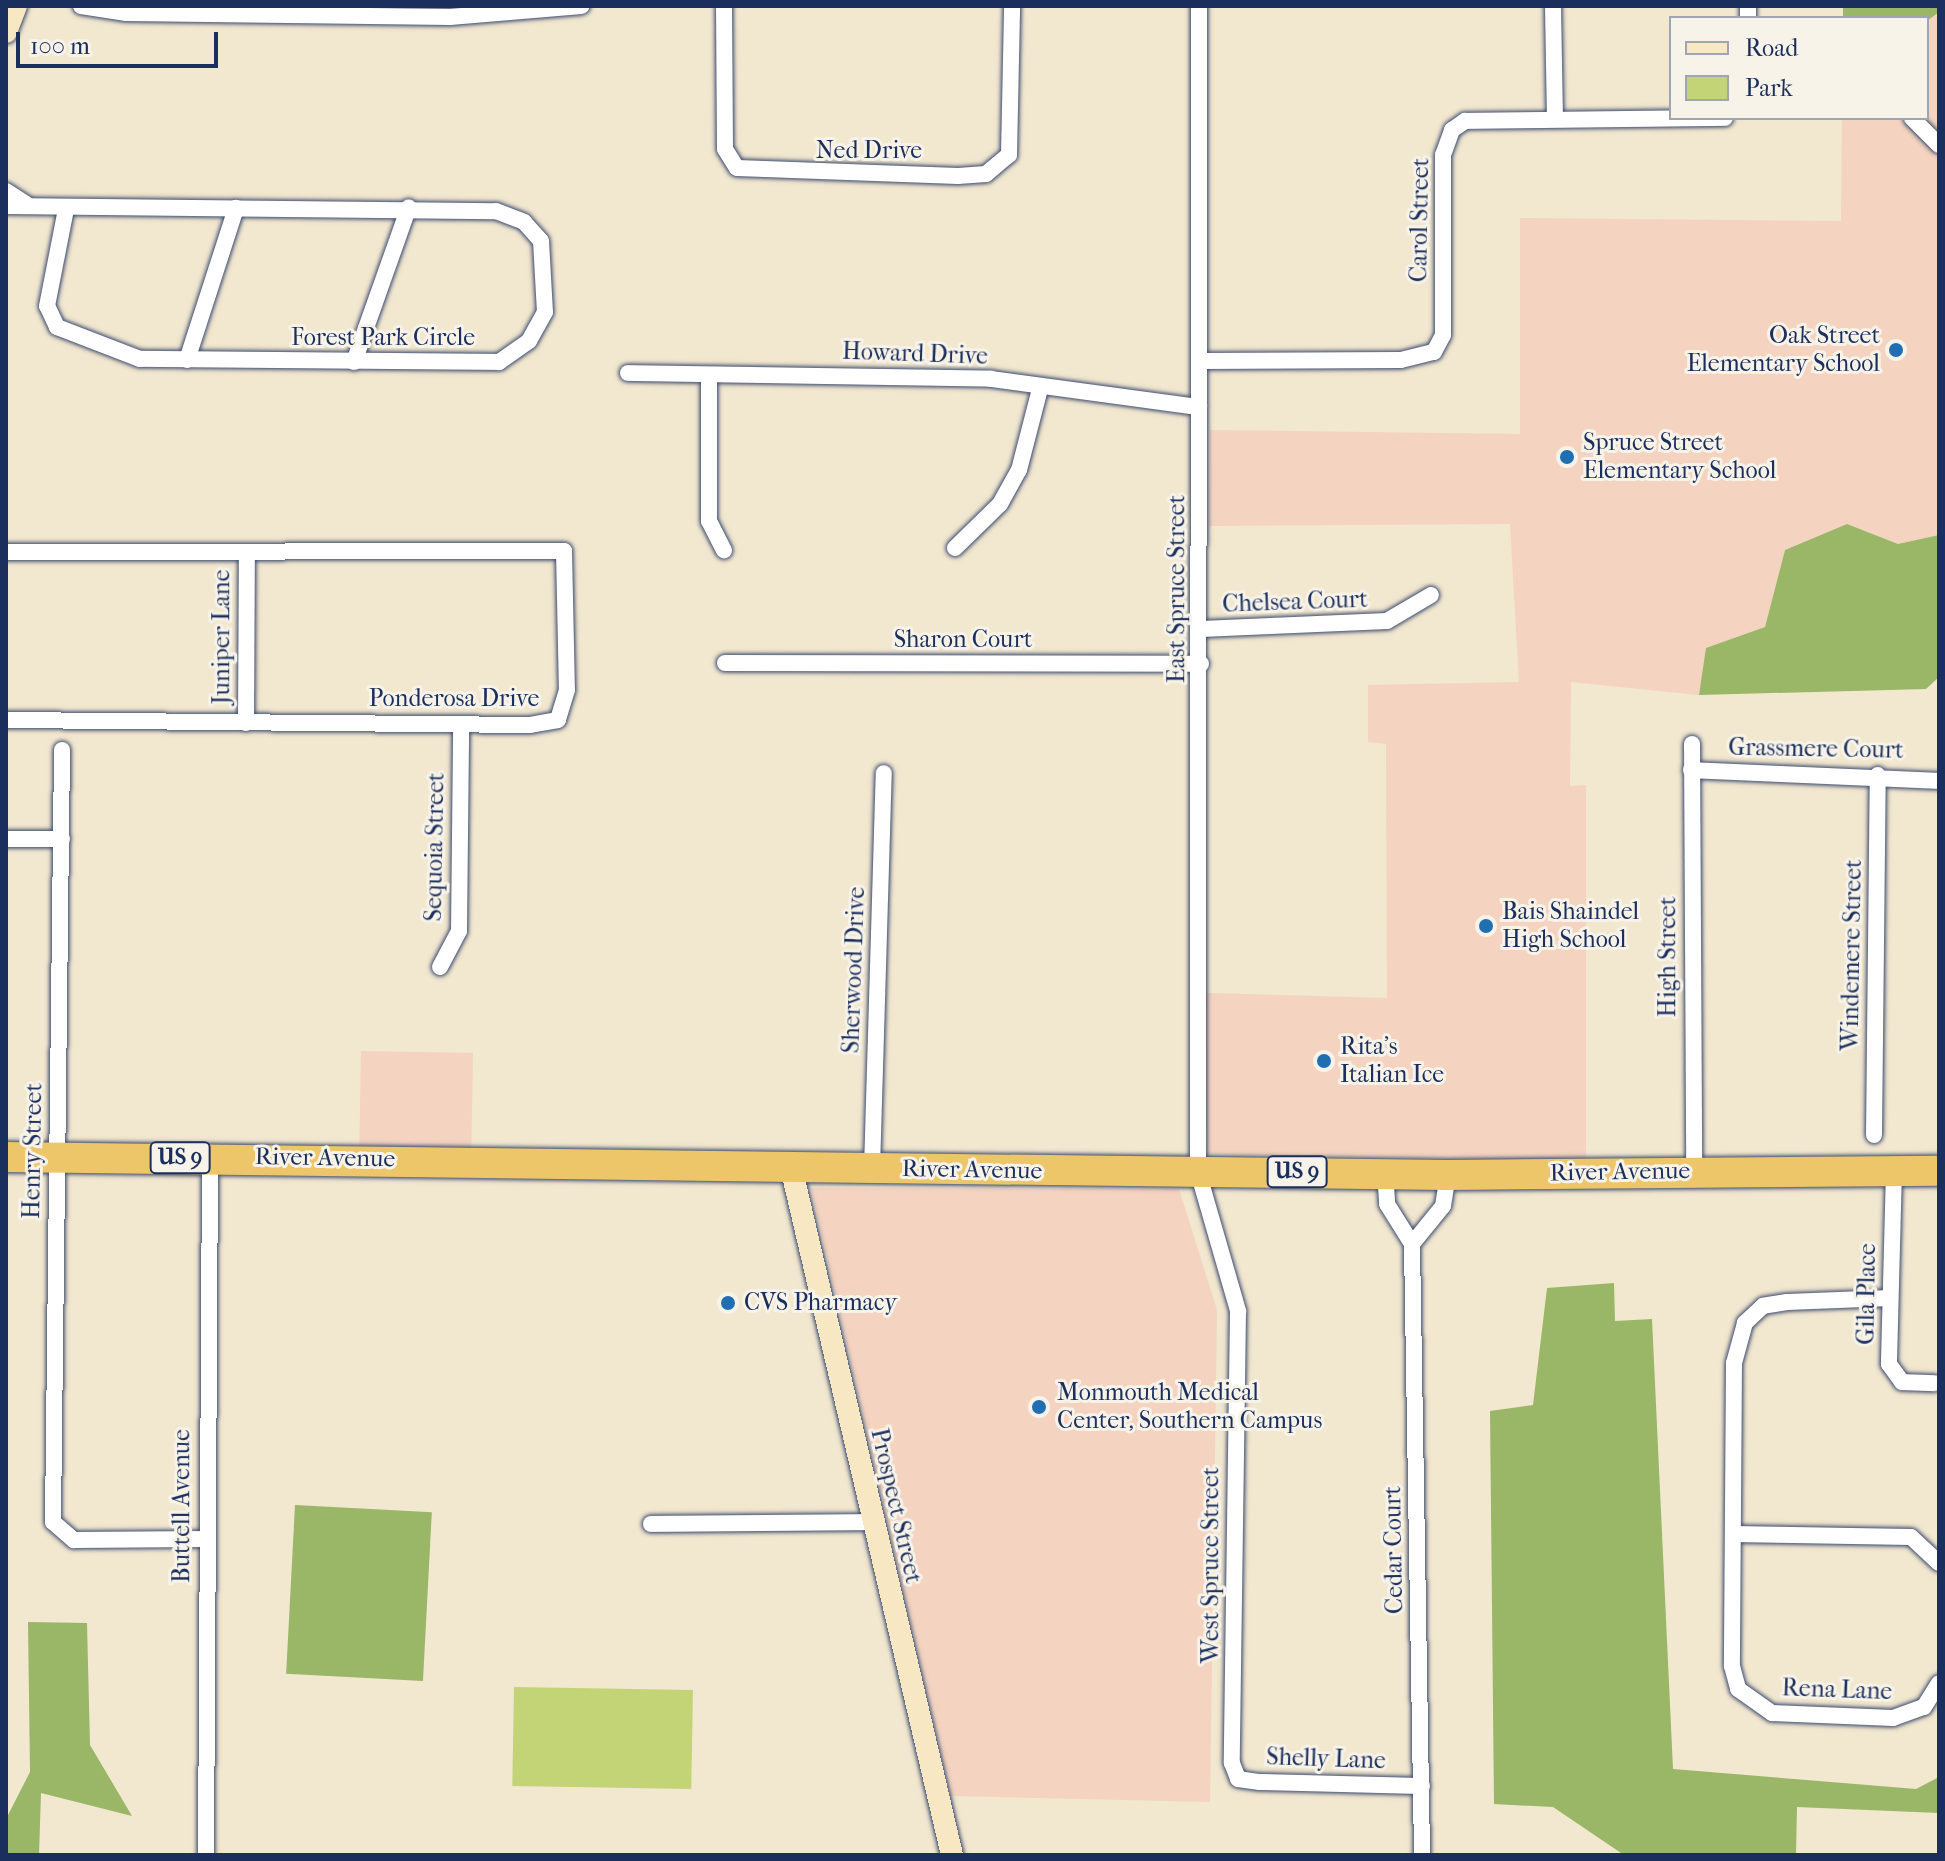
<!DOCTYPE html>
<html>
<head>
<meta charset="utf-8">
<style>
	body { margin:0 }
	#map { position:relative; width:1945px; height:1861px; overflow:hidden; background:#f2e7cf; font-family:"IM FELL French Canon",serif }
	div>[style] { position:absolute }
	.built>* { inset:0; background:#f4d3c0; transform-origin:0 0 }
	.green>* { inset:0; background:#c3d476; transform-origin:0 0 }
	.forest>* { inset:0; background:#9ab667; transform-origin:0 0 }
	.roads { filter:drop-shadow(0 0 2px #3b4b6f) drop-shadow(0 0 2px #3b4b6f) }
	.street>* { height:16px; margin:-8px; padding:0 8px; transform-origin:8px; border-radius:8px; background:#fff }
	.secondary>* { height:22px; margin:-11px; padding:0 11px; transform-origin:11px; border-radius:11px; background:#f7e8c3 }
	.highway>* { height:30px; margin:-15px; padding:0 15px; transform-origin:15px; border-radius:15px; background:#ecc669 }
	.dots>* { width:22px; height:22px; translate:-50% -50%; box-sizing:border-box; border:4px solid #f7f3e8; border-radius:50% }
	span { translate:-50% -50%; white-space:nowrap; text-align:center; line-height:1.15; -webkit-text-stroke:6px #f7f3e8; paint-order:stroke }
	.shield-label span { padding:2px 6px; background:#f7f3e8; border:2px solid; border-radius:6px; -webkit-text-stroke-width:0 }
	.shield-label { font-size:22px; color:#1b2f5e; font-weight:700 }
	.street-label { font-size:24px; color:#1b2f5e }
	.poi-label { font-size:24px; color:#1b2f5e }
	.right { translate:-100% -50%; text-align:right }
	.left { translate:0 -50%; text-align:left }
	.frame { position:absolute; inset:0; border:8px solid #1b2f5e; pointer-events:none }
	.legend { position:absolute; left:1669px; top:16px; width:260px; height:104px; box-sizing:border-box; background:#f7f3e8; border:2px solid #9fa5b1; margin:0; padding:10px 14px; list-style:none; font-size:24px; color:#1b2f5e }
	.legend li { display:flex; align-items:center; gap:16px; height:40px }
	.legend b { width:40px; border:2px solid #9fa5b1 }
	.scale { position:absolute; left:16px; top:32px; width:202px; height:36px; box-sizing:border-box; border:4px solid #1b2f5e; border-top:0; padding-left:10px; font-size:24px; line-height:28px; white-space:nowrap; color:#1b2f5e; -webkit-text-stroke:6px #f7f3e8; paint-order:stroke }
</style>
</head>
<body>
<div id="map">
	<div class="built">
		<div style="clip-path:polygon(1939px 12px,1939px 535px,1898px 544px,1847px 524px,1785px 550px,1765px 627px,1707px 648px,1699px 695px,1571px 682px,1570px 786px,1586px 785px,1586px 1161px,1207px 1154px,1206px 993px,1387px 998px,1386px 744px,1368px 742px,1368px 685px,1519px 682px,1510px 524px,1209px 526px,1210px 430px,1520px 434px,1520px 218px,1841px 221px,1842px 118px,1927px 118px,1927px 21px)"></div>
		<div style="left:361px;top:1051px;width:112px;height:102px;rotate:1deg"></div>
		<div style="clip-path:polygon(811px 1188px,1179px 1189px,1217px 1310px,1210px 1802px,951px 1796px)"></div>
	</div>
	<div class="green">
		<div style="left:514px;top:1687px;width:179px;height:99px;rotate:1deg"></div>
	</div>
	<div class="forest">
		<div style="clip-path:polygon(1843px 6px,1939px 6px,1939px 12px,1927px 21px,1843px 18px)"></div>
		<div style="clip-path:polygon(1847px 524px,1898px 544px,1939px 535px,1939px 677px,1926px 689px,1699px 695px,1706px 648px,1765px 627px,1785px 550px)"></div>
		<div style="clip-path:polygon(1614px 1283px,1615px 1321px,1652px 1319px,1673px 1769px,1916px 1789px,1939px 1777px,1939px 1813px,1797px 1807px,1796px 1855px,1624px 1855px,1553px 1807px,1494px 1804px,1490px 1411px,1533px 1405px,1547px 1288px)"></div>
		<div style="left:295px;top:1505px;width:137px;height:169px;rotate:3deg"></div>
		<div style="clip-path:polygon(28px 1622px,87px 1623px,90px 1745px,132px 1816px,41px 1793px,39px 1855px,6px 1855px,6px 1819px,30px 1772px)"></div>
	</div>
	<div class="roads">
		<div class="street">
			<div style="left:81px;top:6px;width:46px;rotate:8.8deg"></div>
			<div style="left:126px;top:13px;width:324px;rotate:0.7deg"></div>
			<div style="left:450px;top:17px;width:132px;rotate:-4.8deg"></div>
			<div style="left:724px;top:6px;width:143px;rotate:89.6deg"></div>
			<div style="left:725px;top:149px;width:22px;rotate:58deg"></div>
			<div style="left:737px;top:168px;width:221px;rotate:2.1deg"></div>
			<div style="left:958px;top:176px;width:28px;rotate:-4deg"></div>
			<div style="left:986px;top:174px;width:30px;rotate:-40deg"></div>
			<div style="left:1009px;top:155px;width:149px;rotate:-88.8deg"></div>
			<div style="left:1199px;top:6px;width:1166px;rotate:90.05deg"></div>
			<div style="left:1198px;top:1172px;width:145px;rotate:73.9deg"></div>
			<div style="left:1238px;top:1311px;width:452px;rotate:90.8deg"></div>
			<div style="left:1232px;top:1763px;width:17px;rotate:69deg"></div>
			<div style="left:1238px;top:1779px;width:22px;rotate:8deg"></div>
			<div style="left:1260px;top:1782px;width:162px;rotate:1.4deg"></div>
			<div style="left:1553px;top:6px;width:111px;rotate:89deg"></div>
			<div style="left:1748px;top:18px;width:12px;rotate:-90deg"></div>
			<div style="left:1912px;top:118px;width:38px;rotate:45deg"></div>
			<div style="left:6px;top:191px;width:24px;rotate:33deg"></div>
			<div style="left:6px;top:206px;width:490px;rotate:0.6deg"></div>
			<div style="left:496px;top:211px;width:30px;rotate:21deg"></div>
			<div style="left:524px;top:222px;width:25px;rotate:48deg"></div>
			<div style="left:541px;top:241px;width:71px;rotate:86.8deg"></div>
			<div style="left:545px;top:312px;width:33px;rotate:119deg"></div>
			<div style="left:529px;top:341px;width:37px;rotate:145deg"></div>
			<div style="left:499px;top:362px;width:359px;rotate:-179.5deg"></div>
			<div style="left:140px;top:359px;width:89px;rotate:-158.9deg"></div>
			<div style="left:57px;top:327px;width:23px;rotate:-115deg"></div>
			<div style="left:47px;top:306px;width:99px;rotate:-78.9deg"></div>
			<div style="left:187px;top:360px;width:160px;rotate:-72.1deg"></div>
			<div style="left:1200px;top:361px;width:201px;rotate:-0.3deg"></div>
			<div style="left:1401px;top:360px;width:34px;rotate:-14deg"></div>
			<div style="left:1434px;top:352px;width:19px;rotate:-62deg"></div>
			<div style="left:1443px;top:335px;width:180px;rotate:-90deg"></div>
			<div style="left:1443px;top:155px;width:27px;rotate:-70deg"></div>
			<div style="left:1452px;top:130px;width:16px;rotate:-35deg"></div>
			<div style="left:1465px;top:121px;width:260px;rotate:-0.7deg"></div>
			<div style="left:354px;top:362px;width:164px;rotate:-70.5deg"></div>
			<div style="left:628px;top:373px;width:363px;rotate:0.9deg"></div>
			<div style="left:991px;top:379px;width:210px;rotate:7.7deg"></div>
			<div style="left:709px;top:378px;width:143px;rotate:90deg"></div>
			<div style="left:709px;top:521px;width:33px;rotate:63deg"></div>
			<div style="left:955px;top:548px;width:63px;rotate:-44.4deg"></div>
			<div style="left:1000px;top:504px;width:39px;rotate:-61deg"></div>
			<div style="left:1019px;top:470px;width:84px;rotate:-75.5deg"></div>
			<div style="left:6px;top:552px;width:558px;rotate:-0.1deg"></div>
			<div style="left:564px;top:551px;width:139px;rotate:88.8deg"></div>
			<div style="left:567px;top:690px;width:31px;rotate:107deg"></div>
			<div style="left:558px;top:720px;width:28px;rotate:170deg"></div>
			<div style="left:530px;top:725px;width:524px;rotate:-179.45deg"></div>
			<div style="left:1201px;top:629px;width:186px;rotate:-2.5deg"></div>
			<div style="left:1387px;top:621px;width:51px;rotate:-30.6deg"></div>
			<div style="left:725px;top:663px;width:476px;rotate:0.1deg"></div>
			<div style="left:246px;top:723px;width:171px;rotate:-89.7deg"></div>
			<div style="left:1692px;top:744px;width:426px;rotate:89.7deg"></div>
			<div style="left:62px;top:750px;width:772px;rotate:90.67deg"></div>
			<div style="left:53px;top:1522px;width:28px;rotate:41deg"></div>
			<div style="left:74px;top:1540px;width:132px;rotate:-0.4deg"></div>
			<div style="left:1691px;top:770px;width:248px;rotate:2.5deg"></div>
			<div style="left:6px;top:839px;width:56px"></div>
			<div style="left:440px;top:967px;width:41px;rotate:-62.2deg"></div>
			<div style="left:459px;top:931px;width:206px;rotate:-89.4deg"></div>
			<div style="left:1874px;top:1135px;width:360px;rotate:-89.4deg"></div>
			<div style="left:872px;top:1169px;width:396px;rotate:-88.3deg"></div>
			<div style="left:1894px;top:1170px;width:194px;rotate:91.5deg"></div>
			<div style="left:1889px;top:1364px;width:22px;rotate:54deg"></div>
			<div style="left:1902px;top:1382px;width:32px;rotate:2deg"></div>
			<div style="left:1385px;top:1172px;width:32px;rotate:86deg"></div>
			<div style="left:1387px;top:1204px;width:47px;rotate:58deg"></div>
			<div style="left:1412px;top:1244px;width:611px;rotate:89.06deg"></div>
			<div style="left:1412px;top:1244px;width:49px;rotate:-50.8deg"></div>
			<div style="left:1443px;top:1206px;width:31px;rotate:-81deg"></div>
			<div style="left:1890px;top:1298px;width:103px;rotate:177.8deg"></div>
			<div style="left:1787px;top:1302px;width:24px;rotate:171deg"></div>
			<div style="left:1763px;top:1306px;width:25px;rotate:137deg"></div>
			<div style="left:1745px;top:1323px;width:41px;rotate:105.4deg"></div>
			<div style="left:1734px;top:1363px;width:303px;rotate:90.4deg"></div>
			<div style="left:1732px;top:1666px;width:24px;rotate:75deg"></div>
			<div style="left:1738px;top:1689px;width:42px;rotate:35.2deg"></div>
			<div style="left:1772px;top:1713px;width:121px;rotate:2.4deg"></div>
			<div style="left:1893px;top:1718px;width:33px;rotate:-20deg"></div>
			<div style="left:1924px;top:1707px;width:28px;rotate:-58deg"></div>
			<div style="left:651px;top:1524px;width:223px;rotate:-0.5deg"></div>
			<div style="left:1733px;top:1534px;width:178px;rotate:1deg"></div>
			<div style="left:1911px;top:1537px;width:38px;rotate:43deg"></div>
			<div style="left:206px;top:1855px;width:697px;rotate:-89.67deg"></div>
		</div>
		<div class="secondary">
			<div style="left:6px;top:32px;width:28px;rotate:-69deg"></div>
			<div style="left:791px;top:1167px;width:707px;rotate:76.83deg"></div>
		</div>
		<div class="highway">
			<div style="left:6px;top:1157px;width:1442px;rotate:0.72deg"></div>
			<div style="left:1448px;top:1175px;width:491px;rotate:-0.5deg"></div>
		</div>
	</div>
	<div class="dots">
		<div style="left:1896px;top:350px;background:#1f6fb2"></div>
		<div style="left:1567px;top:457px;background:#1f6fb2"></div>
		<div style="left:1486px;top:926px;background:#1f6fb2"></div>
		<div style="left:1324px;top:1061px;background:#1f6fb2"></div>
		<div style="left:728px;top:1303px;background:#1f6fb2"></div>
		<div style="left:1039px;top:1407px;background:#1f6fb2"></div>
	</div>
	<div class="shield-label">
		<span style="left:180px;top:1158px">US 9</span>
		<span style="left:1297px;top:1172px">US 9</span>
	</div>
	<div class="street-label">
		<span style="left:869px;top:151px">Ned Drive</span>
		<span style="left:1420px;top:220px;rotate:-89deg">Carol Street</span>
		<span style="left:383px;top:338px">Forest Park Circle</span>
		<span style="left:915px;top:354px;rotate:2deg">Howard Drive</span>
		<span style="left:1177px;top:589px;rotate:-90deg">East Spruce Street</span>
		<span style="left:1295px;top:602px;rotate:-2deg">Chelsea Court</span>
		<span style="left:222px;top:637px;rotate:-90deg">Juniper Lane</span>
		<span style="left:963px;top:640px">Sharon Court</span>
		<span style="left:454px;top:699px">Ponderosa Drive</span>
		<span style="left:1816px;top:749px;rotate:1deg">Grassmere Court</span>
		<span style="left:435px;top:847px;rotate:-89deg">Sequoia Street</span>
		<span style="left:1852px;top:955px;rotate:-89deg">Windemere Street</span>
		<span style="left:1668px;top:957px;rotate:-90deg">High Street</span>
		<span style="left:854px;top:970px;rotate:-88deg">Sherwood Drive</span>
		<span style="left:33px;top:1151px;rotate:-89deg">Henry Street</span>
		<span style="left:325px;top:1158px;rotate:1deg">River Avenue</span>
		<span style="left:972px;top:1170px;rotate:1deg">River Avenue</span>
		<span style="left:1620px;top:1172px;rotate:-1deg">River Avenue</span>
		<span style="left:1867px;top:1294px;rotate:-89deg">Gila Place</span>
		<span style="left:182px;top:1506px;rotate:-90deg">Buttell Avenue</span>
		<span style="left:896px;top:1506px;rotate:77deg">Prospect Street</span>
		<span style="left:1394px;top:1550px;rotate:-91deg">Cedar Court</span>
		<span style="left:1211px;top:1565px;rotate:-90deg">West Spruce Street</span>
		<span style="left:1837px;top:1690px;rotate:2deg">Rena Lane</span>
		<span style="left:1326px;top:1759px;rotate:2deg">Shelly Lane</span>
	</div>
	<div class="poi-label">
		<span class="right" style="left:1880px;top:350px">Oak Street<br>Elementary School</span>
		<span class="left" style="left:1583px;top:457px">Spruce Street<br>Elementary School</span>
		<span class="left" style="left:1502px;top:926px">Bais Shaindel<br>High School</span>
		<span class="left" style="left:1340px;top:1061px">Rita's<br>Italian Ice</span>
		<span class="left" style="left:744px;top:1303px">CVS Pharmacy</span>
		<span class="left" style="left:1057px;top:1407px">Monmouth Medical<br>Center, Southern Campus</span>
	</div>
	<div class="frame"></div>
	<ul class="legend">
	<li><b style="height:10px;background:#f7e8c3"></b>Road</li>
	<li><b style="height:22px;background:#c3d476"></b>Park</li>
	</ul>
	<div class="scale">100 m</div>
</div>
</body>
</html>
